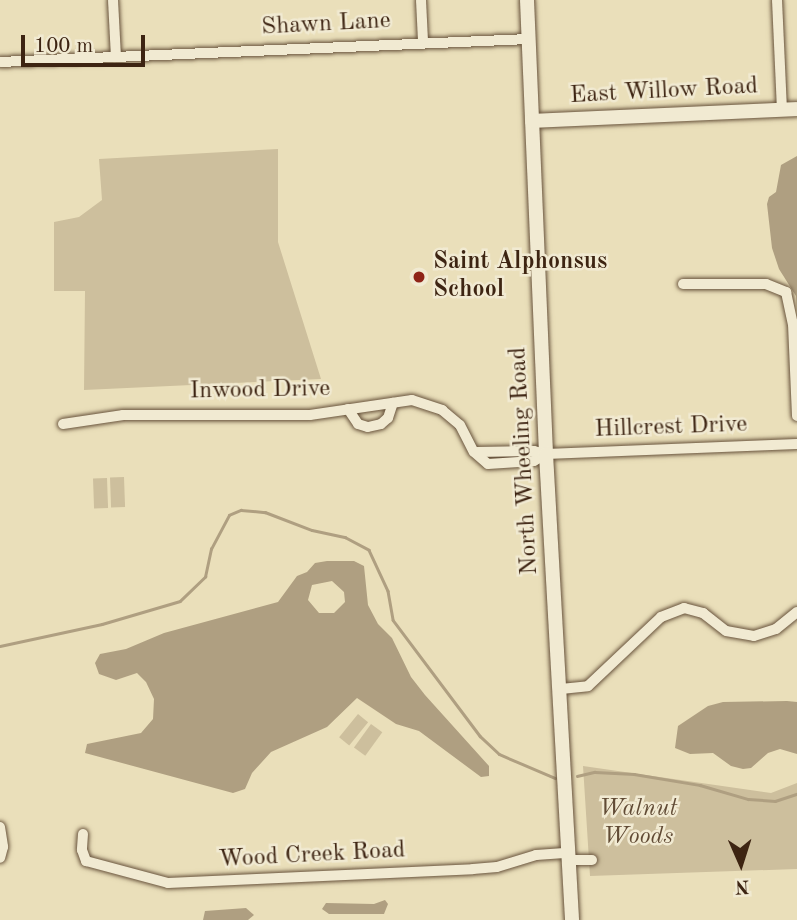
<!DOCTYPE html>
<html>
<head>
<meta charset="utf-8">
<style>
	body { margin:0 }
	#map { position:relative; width:797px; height:920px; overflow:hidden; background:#eadfba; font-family:"Old Standard TT",serif }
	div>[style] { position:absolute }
	.green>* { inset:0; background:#cdbf9d; transform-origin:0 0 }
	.water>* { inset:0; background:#af9f81 }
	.stream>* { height:2.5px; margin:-1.25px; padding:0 1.25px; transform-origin:1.25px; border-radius:1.25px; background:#af9f81 }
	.roads { filter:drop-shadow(0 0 2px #68533c) drop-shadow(0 0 2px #68533c) }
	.street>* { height:10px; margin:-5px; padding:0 5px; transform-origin:5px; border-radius:5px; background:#f1ead2 }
	.secondary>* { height:14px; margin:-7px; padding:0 7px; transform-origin:7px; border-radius:7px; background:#f1ead2 }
	.dots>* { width:19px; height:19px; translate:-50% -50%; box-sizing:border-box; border:4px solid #f1ead2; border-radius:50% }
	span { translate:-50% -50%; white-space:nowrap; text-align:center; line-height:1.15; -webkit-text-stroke:5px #f1ead2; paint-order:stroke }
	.street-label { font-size:24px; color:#3d2412 }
	.poi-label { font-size:24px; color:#3d2412; font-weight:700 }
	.left { translate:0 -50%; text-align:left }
	.park-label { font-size:24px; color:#614b35; font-style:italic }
	.north { position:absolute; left:706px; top:829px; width:70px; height:70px; -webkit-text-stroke:5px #f1ead2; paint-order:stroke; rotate:177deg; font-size:19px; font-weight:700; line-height:28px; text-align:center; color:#3d2412 }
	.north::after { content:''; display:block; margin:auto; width:24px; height:32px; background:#3d2412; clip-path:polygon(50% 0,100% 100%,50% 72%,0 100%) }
	.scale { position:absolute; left:21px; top:35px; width:124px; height:32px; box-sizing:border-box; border:4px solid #3d2412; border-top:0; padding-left:9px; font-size:21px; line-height:24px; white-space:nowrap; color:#3d2412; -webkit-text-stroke:5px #f1ead2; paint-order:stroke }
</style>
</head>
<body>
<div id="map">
	<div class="green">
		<div style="clip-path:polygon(278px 149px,278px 242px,321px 379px,84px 390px,85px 291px,54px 291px,54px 222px,79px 217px,102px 200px,99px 159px)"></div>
		<div style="left:124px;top:477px;width:30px;height:14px;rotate:88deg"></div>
		<div style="left:107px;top:478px;width:30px;height:14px;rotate:88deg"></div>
		<div style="left:358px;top:714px;width:13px;height:30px;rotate:39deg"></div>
		<div style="left:371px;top:724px;width:14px;height:29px;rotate:36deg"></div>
		<div style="clip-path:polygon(583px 766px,771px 793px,797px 783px,797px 869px,590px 876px)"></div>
	</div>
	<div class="water">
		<div style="clip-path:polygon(797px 156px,797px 312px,796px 296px,779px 269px,772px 248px,767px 204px,769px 197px,776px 192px,781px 165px)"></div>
		<div style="clip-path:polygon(evenodd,327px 561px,354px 561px,364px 566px,368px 605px,378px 624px,392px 638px,411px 677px,425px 695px,489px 766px,489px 776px,481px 777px,419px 731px,396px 724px,357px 698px,327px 727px,271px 752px,252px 773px,245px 789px,233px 793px,85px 753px,87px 744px,141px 733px,153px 719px,154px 699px,146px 682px,137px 673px,116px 680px,99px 674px,95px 663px,100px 654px,126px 649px,164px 633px,278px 602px,297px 576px,307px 572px,315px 563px,327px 561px,332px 581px,344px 592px,345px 602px,334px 613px,319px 613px,308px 600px,312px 585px,332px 581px)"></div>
		<div style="clip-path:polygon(787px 701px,797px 702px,797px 754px,780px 749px,768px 753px,751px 768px,743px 769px,731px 766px,713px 753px,690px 754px,675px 748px,678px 726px,708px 706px,723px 702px)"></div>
		<div style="clip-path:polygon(385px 900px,388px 904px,384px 914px,329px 914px,322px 909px,326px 903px,374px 904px)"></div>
		<div style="clip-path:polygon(246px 908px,254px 915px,248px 920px,203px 920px,205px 911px)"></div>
	</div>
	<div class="stream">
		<div style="left:0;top:646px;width:104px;rotate:-12.2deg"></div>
		<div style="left:102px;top:624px;width:81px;rotate:-16.4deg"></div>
		<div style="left:180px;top:601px;width:35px;rotate:-44deg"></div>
		<div style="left:205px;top:577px;width:29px;rotate:-78deg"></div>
		<div style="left:211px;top:549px;width:38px;rotate:-62deg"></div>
		<div style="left:229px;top:515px;width:13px;rotate:-23deg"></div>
		<div style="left:241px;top:510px;width:24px;rotate:5deg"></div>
		<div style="left:265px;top:512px;width:50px;rotate:21deg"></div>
		<div style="left:312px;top:530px;width:34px;rotate:12deg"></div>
		<div style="left:345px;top:537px;width:27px;rotate:28deg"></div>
		<div style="left:369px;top:550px;width:45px;rotate:65.1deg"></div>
		<div style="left:388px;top:591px;width:29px;rotate:80deg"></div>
		<div style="left:393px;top:620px;width:145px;rotate:53.1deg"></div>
		<div style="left:480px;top:736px;width:26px;rotate:43deg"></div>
		<div style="left:499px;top:754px;width:61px;rotate:23.2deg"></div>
		<div style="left:577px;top:776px;width:18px;rotate:-13deg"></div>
		<div style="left:595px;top:772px;width:39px;rotate:3deg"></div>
		<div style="left:634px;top:774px;width:67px;rotate:9.5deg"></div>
		<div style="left:700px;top:785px;width:50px;rotate:16.3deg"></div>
		<div style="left:748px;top:799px;width:27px;rotate:4deg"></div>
		<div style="left:775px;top:801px;width:23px;rotate:-18deg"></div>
	</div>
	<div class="roads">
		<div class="street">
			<div style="left:113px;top:0;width:57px;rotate:87deg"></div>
			<div style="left:421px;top:0;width:41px;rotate:87.2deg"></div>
			<div style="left:777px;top:0;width:109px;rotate:87.4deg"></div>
			<div style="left:0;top:62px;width:529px;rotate:-2.49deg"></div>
			<div style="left:683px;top:284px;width:83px"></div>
			<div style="left:766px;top:284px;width:22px;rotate:22deg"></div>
			<div style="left:786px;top:292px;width:33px;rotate:78deg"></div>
			<div style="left:793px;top:324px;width:92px;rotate:87.5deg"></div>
			<div style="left:348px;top:409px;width:18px;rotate:56deg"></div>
			<div style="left:358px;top:424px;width:10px;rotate:17deg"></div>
			<div style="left:368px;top:427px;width:13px;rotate:-13deg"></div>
			<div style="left:381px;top:424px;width:9px;rotate:-41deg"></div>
			<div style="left:388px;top:418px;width:16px;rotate:-72deg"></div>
			<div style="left:63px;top:424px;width:61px;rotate:-8.5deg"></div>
			<div style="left:123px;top:415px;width:187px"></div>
			<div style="left:310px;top:415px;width:103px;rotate:-8.4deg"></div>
			<div style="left:412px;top:400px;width:32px;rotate:18deg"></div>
			<div style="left:442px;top:410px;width:23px;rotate:40deg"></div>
			<div style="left:460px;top:425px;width:30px;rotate:63deg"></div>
			<div style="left:474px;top:452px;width:18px;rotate:41deg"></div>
			<div style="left:488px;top:464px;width:46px;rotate:-3.7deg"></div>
			<div style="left:534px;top:461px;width:14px;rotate:-30deg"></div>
			<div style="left:476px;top:452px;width:58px;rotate:-1deg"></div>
			<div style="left:534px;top:451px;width:12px;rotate:14deg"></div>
			<div style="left:546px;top:454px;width:251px;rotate:-2.3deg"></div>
			<div style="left:561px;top:689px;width:27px;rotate:-6deg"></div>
			<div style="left:588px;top:686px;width:100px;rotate:-43.4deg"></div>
			<div style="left:661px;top:617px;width:25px;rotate:-21deg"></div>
			<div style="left:684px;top:608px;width:20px;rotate:15deg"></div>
			<div style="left:703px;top:613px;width:29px;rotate:38deg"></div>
			<div style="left:726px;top:631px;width:28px;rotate:10deg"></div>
			<div style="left:754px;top:636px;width:23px;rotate:-18deg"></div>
			<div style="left:776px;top:629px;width:27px;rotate:-39deg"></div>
			<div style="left:0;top:827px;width:20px;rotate:81deg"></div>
			<div style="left:3px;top:847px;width:11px;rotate:105deg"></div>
			<div style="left:83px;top:834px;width:16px;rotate:94deg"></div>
			<div style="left:82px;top:850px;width:12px;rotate:70deg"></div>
			<div style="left:86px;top:861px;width:85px;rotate:15deg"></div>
			<div style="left:168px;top:883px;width:305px;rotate:-2.6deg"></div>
			<div style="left:473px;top:869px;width:24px;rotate:-5deg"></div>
			<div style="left:497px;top:867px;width:41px;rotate:-17.1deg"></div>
			<div style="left:536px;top:855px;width:32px;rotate:-4deg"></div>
			<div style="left:569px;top:860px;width:23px"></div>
		</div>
		<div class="secondary">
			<div style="left:527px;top:0;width:454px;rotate:87.6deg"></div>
			<div style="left:546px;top:454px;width:467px;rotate:86.8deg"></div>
			<div style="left:532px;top:121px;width:265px;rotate:-2.6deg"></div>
		</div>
	</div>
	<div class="dots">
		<div style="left:419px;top:277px;background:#8f2418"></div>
	</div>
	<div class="street-label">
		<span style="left:326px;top:25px;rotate:-3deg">Shawn Lane</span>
		<span style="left:664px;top:92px;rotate:-3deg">East Willow Road</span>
		<span style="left:260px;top:391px;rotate:-1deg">Inwood Drive</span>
		<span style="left:671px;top:428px;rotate:-2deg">Hillcrest Drive</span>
		<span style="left:525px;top:461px;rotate:-93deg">North Wheeling Road</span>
		<span style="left:312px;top:856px;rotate:-3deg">Wood Creek Road</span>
	</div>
	<div class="poi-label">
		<span class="left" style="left:433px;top:277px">Saint Alphonsus<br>School</span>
	</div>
	<div class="park-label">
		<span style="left:638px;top:824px">Walnut<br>Woods</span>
	</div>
	<div class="north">N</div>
	<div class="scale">100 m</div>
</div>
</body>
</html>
